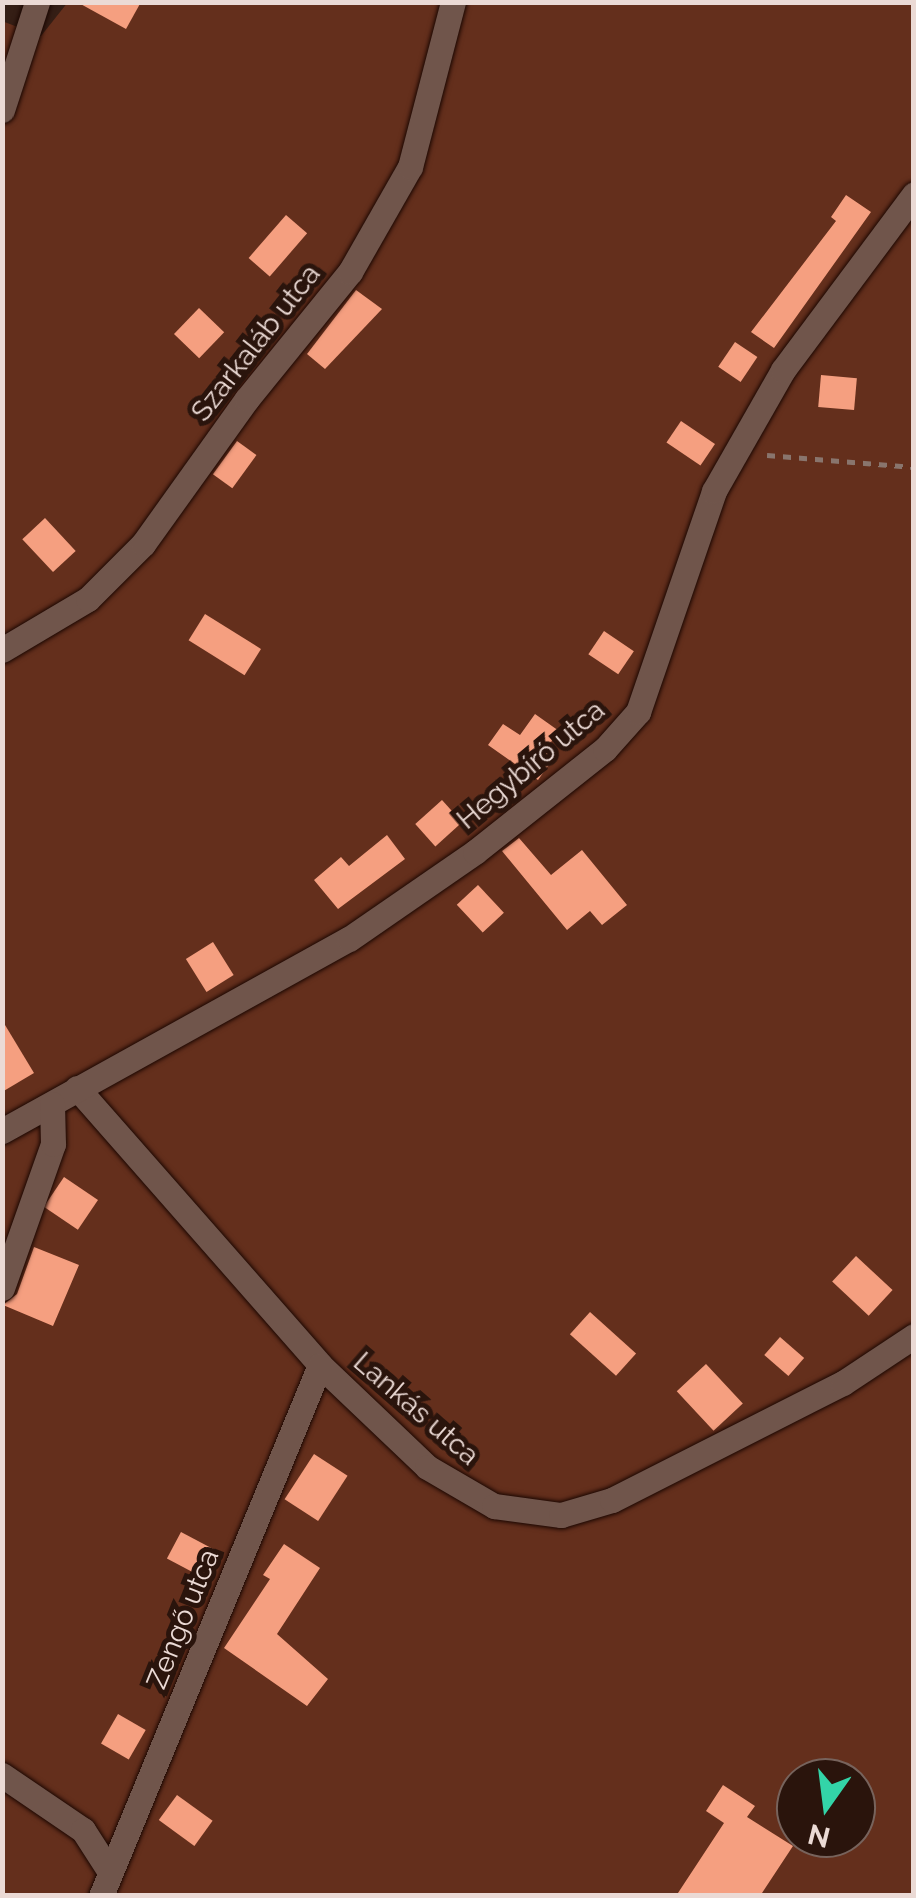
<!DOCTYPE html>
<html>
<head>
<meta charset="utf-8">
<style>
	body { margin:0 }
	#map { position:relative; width:916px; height:1898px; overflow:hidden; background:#351e15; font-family:Raleway,sans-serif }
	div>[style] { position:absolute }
	.green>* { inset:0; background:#642f1c }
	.building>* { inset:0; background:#f59f80; transform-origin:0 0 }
	.path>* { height:5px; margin-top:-2.5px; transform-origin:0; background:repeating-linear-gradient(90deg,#89756d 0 8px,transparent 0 16px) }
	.roads { filter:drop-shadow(0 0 2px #1b0702) drop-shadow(0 0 2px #1b0702) }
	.street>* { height:25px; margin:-12.5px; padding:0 12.5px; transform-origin:12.5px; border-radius:12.5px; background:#70554b }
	span { translate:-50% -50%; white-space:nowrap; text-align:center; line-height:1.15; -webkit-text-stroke:10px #2a140c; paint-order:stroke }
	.street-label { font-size:28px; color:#ebdad5 }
	.frame { position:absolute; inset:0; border:5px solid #ebdad5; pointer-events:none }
	.north { position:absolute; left:776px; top:1758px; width:100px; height:100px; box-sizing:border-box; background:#2a140c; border:2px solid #77635c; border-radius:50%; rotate:194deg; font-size:28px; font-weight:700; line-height:40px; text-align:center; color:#ebdad5 }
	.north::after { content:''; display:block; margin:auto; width:35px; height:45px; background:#33d4a8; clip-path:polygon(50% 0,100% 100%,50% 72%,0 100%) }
</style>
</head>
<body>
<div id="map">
	<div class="green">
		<div style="clip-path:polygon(evenodd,68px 2px,913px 3px,913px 1895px,3px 1895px,2px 21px,41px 36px,68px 2px,796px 1778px,856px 1778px,856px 1838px,796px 1838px,796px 1778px)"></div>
	</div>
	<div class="building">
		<div style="clip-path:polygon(77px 2px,141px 2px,126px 29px)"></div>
		<div style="clip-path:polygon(846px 195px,871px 212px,774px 348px,751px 332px,836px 221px,831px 217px)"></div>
		<div style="left:286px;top:215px;width:28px;height:57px;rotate:41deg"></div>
		<div style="clip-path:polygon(356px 290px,382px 309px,325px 369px,307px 354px)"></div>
		<div style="left:199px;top:308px;width:35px;height:36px;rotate:44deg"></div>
		<div style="left:735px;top:342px;width:27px;height:30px;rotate:34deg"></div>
		<div style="left:821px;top:375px;width:36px;height:32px;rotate:5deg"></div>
		<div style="left:681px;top:421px;width:41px;height:26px;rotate:34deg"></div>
		<div style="left:237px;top:441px;width:24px;height:41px;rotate:36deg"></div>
		<div style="left:45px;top:518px;width:45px;height:31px;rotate:47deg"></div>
		<div style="left:205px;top:614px;width:66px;height:31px;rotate:32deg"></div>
		<div style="left:604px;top:631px;width:36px;height:28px;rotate:34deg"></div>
		<div style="clip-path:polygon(535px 714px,559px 731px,546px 749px,555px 756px,538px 780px,488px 745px,503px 724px,520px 735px)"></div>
		<div style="left:442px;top:800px;width:30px;height:36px;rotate:48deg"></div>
		<div style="clip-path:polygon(387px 835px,405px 859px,338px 909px,314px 880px,341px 857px,349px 866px)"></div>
		<div style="clip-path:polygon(519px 838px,551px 875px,582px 850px,627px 905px,602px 925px,590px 911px,567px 930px,502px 851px)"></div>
		<div style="left:478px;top:885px;width:38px;height:29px;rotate:47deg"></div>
		<div style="left:213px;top:942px;width:39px;height:32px;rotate:58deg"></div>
		<div style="clip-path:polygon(2px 1020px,34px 1073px,2px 1092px)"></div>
		<div style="left:64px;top:1177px;width:41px;height:36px;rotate:34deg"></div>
		<div style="clip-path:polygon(34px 1247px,79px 1265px,53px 1326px,3px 1305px,17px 1294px)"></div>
		<div style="left:856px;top:1256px;width:50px;height:35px;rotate:43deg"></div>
		<div style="left:590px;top:1312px;width:62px;height:30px;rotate:42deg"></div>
		<div style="left:780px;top:1337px;width:32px;height:24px;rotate:41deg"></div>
		<div style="left:706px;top:1364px;width:54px;height:40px;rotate:47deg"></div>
		<div style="left:314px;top:1454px;width:40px;height:54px;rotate:33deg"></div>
		<div style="left:181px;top:1532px;width:38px;height:30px;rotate:28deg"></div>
		<div style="clip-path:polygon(284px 1544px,320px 1568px,277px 1634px,328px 1679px,307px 1706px,224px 1648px,270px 1579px,263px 1575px)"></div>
		<div style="left:118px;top:1714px;width:32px;height:34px;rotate:30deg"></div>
		<div style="clip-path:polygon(723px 1785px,755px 1806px,747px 1817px,793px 1846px,760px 1896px,676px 1896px,724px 1823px,706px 1811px)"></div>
		<div style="left:177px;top:1795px;width:44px;height:31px;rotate:36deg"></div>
	</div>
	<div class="path">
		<div style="left:767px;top:455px;width:147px;rotate:4.7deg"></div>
	</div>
	<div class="roads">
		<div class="street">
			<div style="left:2px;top:110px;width:114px;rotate:-72deg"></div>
			<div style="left:2px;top:650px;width:100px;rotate:-30.7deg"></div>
			<div style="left:88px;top:599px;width:78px;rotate:-45deg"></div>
			<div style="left:143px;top:544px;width:178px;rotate:-54.4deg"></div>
			<div style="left:247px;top:399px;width:164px;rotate:-51deg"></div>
			<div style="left:350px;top:272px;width:121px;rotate:-60.3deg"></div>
			<div style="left:410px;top:167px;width:171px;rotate:-75.4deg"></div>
			<div style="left:77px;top:1088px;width:368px;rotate:48.7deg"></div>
			<div style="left:320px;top:1365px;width:148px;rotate:43.6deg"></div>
			<div style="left:427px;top:1467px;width:78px;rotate:30.2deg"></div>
			<div style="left:494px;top:1506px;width:68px;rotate:7.7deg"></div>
			<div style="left:561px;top:1515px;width:53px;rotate:-16.4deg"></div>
			<div style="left:612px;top:1500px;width:259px;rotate:-26.9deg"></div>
			<div style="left:843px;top:1383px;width:85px;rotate:-33.5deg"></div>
			<div style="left:2px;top:1131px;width:397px;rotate:-29deg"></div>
			<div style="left:349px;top:939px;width:153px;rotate:-34.6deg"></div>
			<div style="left:475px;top:852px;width:166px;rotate:-38.4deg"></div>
			<div style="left:605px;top:749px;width:50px;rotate:-48.3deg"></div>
			<div style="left:638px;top:712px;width:234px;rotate:-71deg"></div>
			<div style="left:714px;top:491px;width:139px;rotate:-60.3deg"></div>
			<div style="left:783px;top:370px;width:219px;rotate:-53.3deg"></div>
			<div style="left:2px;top:1288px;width:153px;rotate:-70.5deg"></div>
			<div style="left:53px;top:1144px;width:40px;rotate:-91.4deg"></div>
			<div style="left:2px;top:1775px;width:98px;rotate:34.2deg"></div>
			<div style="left:83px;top:1830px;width:50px;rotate:57.3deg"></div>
			<div style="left:101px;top:1896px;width:574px;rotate:-67.59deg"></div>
		</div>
	</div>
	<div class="street-label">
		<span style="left:256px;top:343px;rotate:-52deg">Szarkaláb utca</span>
		<span style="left:531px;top:765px;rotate:-40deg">Hegybíró utca</span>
		<span style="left:416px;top:1409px;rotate:41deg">Lankás utca</span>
		<span style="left:183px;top:1619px;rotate:-68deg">Zengő utca</span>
	</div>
	<div class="frame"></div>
	<div class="north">N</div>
</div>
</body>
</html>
